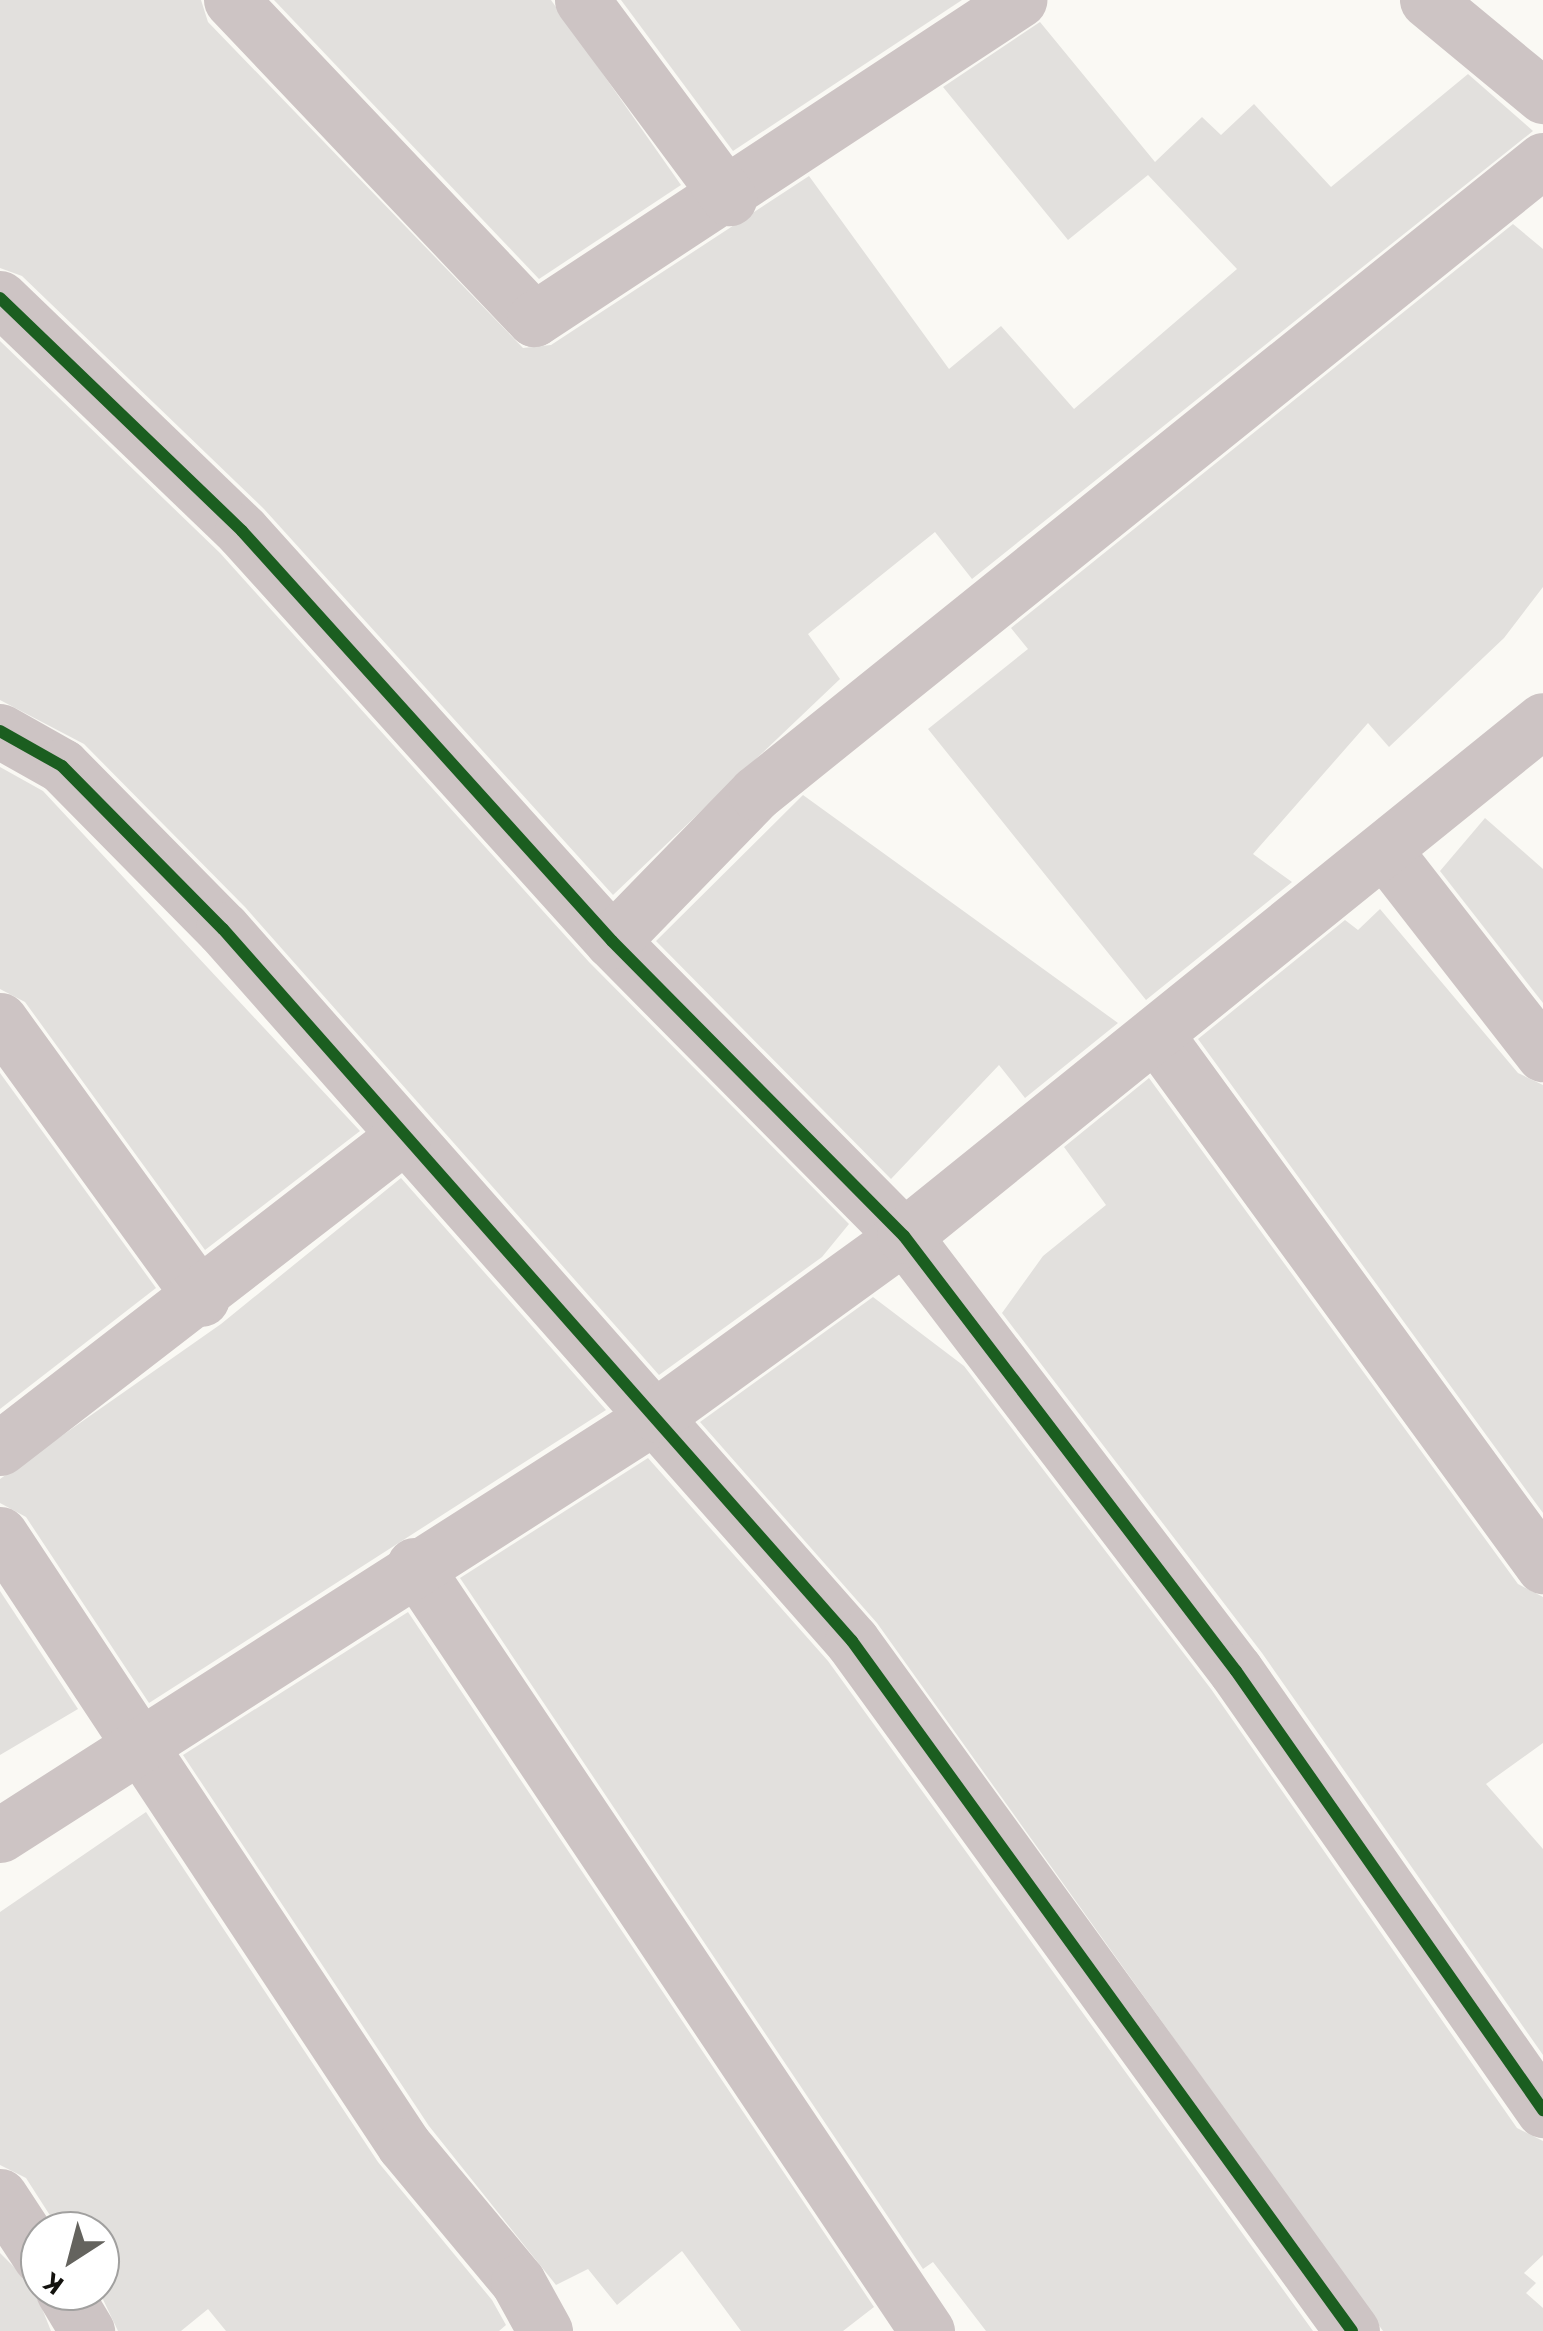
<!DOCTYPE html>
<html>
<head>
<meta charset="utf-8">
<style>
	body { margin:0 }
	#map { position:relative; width:1543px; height:2331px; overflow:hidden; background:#faf9f4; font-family:"Source Sans 3",sans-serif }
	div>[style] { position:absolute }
	.building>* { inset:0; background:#e2e0dd }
	.street>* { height:55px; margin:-27.5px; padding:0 27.5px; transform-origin:27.5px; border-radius:27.5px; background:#cdc4c4 }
	.cycleway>* { height:12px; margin:-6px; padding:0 6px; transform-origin:6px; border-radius:6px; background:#1b5e20 }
	span { translate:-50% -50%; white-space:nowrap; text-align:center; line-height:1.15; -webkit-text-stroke:8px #fff; paint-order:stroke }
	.north { position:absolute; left:20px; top:2211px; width:100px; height:100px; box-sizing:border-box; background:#fff; border:2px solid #a1a09f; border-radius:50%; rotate:216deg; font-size:28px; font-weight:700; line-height:40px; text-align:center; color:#13120e }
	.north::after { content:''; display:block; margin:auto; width:35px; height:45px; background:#64635e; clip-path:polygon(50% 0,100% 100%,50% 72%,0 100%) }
</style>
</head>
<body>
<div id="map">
	<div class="building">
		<div style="clip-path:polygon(0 0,201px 0,208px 22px,523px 348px,551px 345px,809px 176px,949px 369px,1001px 326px,1074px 409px,1237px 269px,1148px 175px,1068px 240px,943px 87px,1040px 22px,1155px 162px,1202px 117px,1221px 135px,1254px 104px,1331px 187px,1468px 74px,1533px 131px,972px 579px,935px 532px,808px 634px,840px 679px,613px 895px,264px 509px,22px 276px,0 268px)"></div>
		<div style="clip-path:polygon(274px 0,551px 0,681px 185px,539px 279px)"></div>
		<div style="clip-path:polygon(621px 0,962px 0,733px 151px)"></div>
		<div style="clip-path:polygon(1513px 224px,1543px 249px,1543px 587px,1504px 638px,1389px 747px,1368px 723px,1253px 854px,1292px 882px,1146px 1000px,928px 729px,1028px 649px,1011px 628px)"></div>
		<div style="clip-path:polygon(0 341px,220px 553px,589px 962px,849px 1224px,822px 1257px,659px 1375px,245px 907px,84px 744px,0 700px)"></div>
		<div style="clip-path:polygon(0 767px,43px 791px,360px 1131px,205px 1250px,25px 1002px,0 989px)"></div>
		<div style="clip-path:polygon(803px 795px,1118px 1023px,1025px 1098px,999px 1065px,891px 1179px,656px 941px)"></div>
		<div style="clip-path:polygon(1485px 818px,1543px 869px,1543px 1003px,1440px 871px)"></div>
		<div style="clip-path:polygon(1380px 909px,1518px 1073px,1543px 1085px,1543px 1513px,1198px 1039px,1345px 920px,1358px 930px)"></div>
		<div style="clip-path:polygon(0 1073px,156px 1288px,0 1409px)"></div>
		<div style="clip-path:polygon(1149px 1078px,1518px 1584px,1543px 1597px,1543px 1743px,1486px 1784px,1543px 1849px,1543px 2055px,1262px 1653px,1002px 1313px,1043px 1256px,1106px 1205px,1064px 1147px)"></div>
		<div style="clip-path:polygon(401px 1178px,606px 1410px,149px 1703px,26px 1517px,0 1503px,0 1479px,221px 1324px)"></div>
		<div style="clip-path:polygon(873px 1297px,964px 1366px,1211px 1689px,1517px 2128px,1543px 2141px,1543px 2255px,1524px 2273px,1536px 2283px,1526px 2293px,1543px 2308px,1543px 2331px,1383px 2331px,877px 1623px,700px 1422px)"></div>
		<div style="clip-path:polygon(648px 1458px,828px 1661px,1313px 2331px,986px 2331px,933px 2262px,923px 2269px,460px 1578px)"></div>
		<div style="clip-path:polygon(0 1591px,78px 1709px,0 1755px)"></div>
		<div style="clip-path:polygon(408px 1612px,874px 2307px,843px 2331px,741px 2331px,682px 2251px,617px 2305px,588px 2269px,556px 2285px,429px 2126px,183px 1755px)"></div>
		<div style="clip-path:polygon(146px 1812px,378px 2162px,492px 2300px,506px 2325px,499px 2331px,226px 2331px,208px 2309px,181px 2331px,118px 2331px,99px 2291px,100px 2231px,60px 2231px,26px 2178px,0 2165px,0 1912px)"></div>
		<div style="clip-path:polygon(0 2253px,33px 2286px,51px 2331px,0 2331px)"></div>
	</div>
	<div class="street">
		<div style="left:231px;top:0;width:440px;rotate:46.5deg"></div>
		<div style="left:534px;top:319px;width:581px;rotate:-33.33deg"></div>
		<div style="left:582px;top:0;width:247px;rotate:53.4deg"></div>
		<div style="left:1427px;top:0;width:151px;rotate:39.6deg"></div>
		<div style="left:0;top:298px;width:336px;rotate:43.9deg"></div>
		<div style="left:242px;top:531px;width:552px;rotate:47.94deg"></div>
		<div style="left:612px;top:941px;width:415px;rotate:45.3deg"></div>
		<div style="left:904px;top:1236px;width:547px;rotate:52.65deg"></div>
		<div style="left:1236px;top:1671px;width:536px;rotate:55.03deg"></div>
		<div style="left:0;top:731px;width:71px;rotate:29.4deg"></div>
		<div style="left:62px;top:766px;width:229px;rotate:45.4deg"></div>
		<div style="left:223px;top:929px;width:950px;rotate:48.54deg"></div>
		<div style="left:852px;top:1641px;width:852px;rotate:54.07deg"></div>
		<div style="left:1384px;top:850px;width:259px;rotate:52.1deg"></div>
		<div style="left:612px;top:941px;width:206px;rotate:-45.8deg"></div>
		<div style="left:756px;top:793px;width:1010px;rotate:-38.81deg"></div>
		<div style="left:0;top:1020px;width:344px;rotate:54.1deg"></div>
		<div style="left:1157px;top:1036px;width:656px;rotate:53.93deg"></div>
		<div style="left:0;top:1448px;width:510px;rotate:-37.68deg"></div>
		<div style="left:0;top:1534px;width:732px;rotate:56.53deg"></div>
		<div style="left:404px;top:2145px;width:178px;rotate:50.2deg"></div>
		<div style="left:518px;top:2282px;width:56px;rotate:61.1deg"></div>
		<div style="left:414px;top:1565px;width:922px;rotate:56.19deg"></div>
		<div style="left:0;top:1835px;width:780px;rotate:-32.59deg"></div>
		<div style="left:657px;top:1415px;width:305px;rotate:-35.9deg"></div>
		<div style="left:904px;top:1236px;width:821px;rotate:-38.92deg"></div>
		<div style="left:0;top:2196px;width:73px;rotate:56.7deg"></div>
		<div style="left:63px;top:2291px;width:47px;rotate:59deg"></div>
	</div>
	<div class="cycleway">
		<div style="left:0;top:298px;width:336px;rotate:43.9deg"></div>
		<div style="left:242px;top:531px;width:552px;rotate:47.94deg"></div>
		<div style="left:612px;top:941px;width:415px;rotate:45.3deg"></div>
		<div style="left:904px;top:1236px;width:547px;rotate:52.65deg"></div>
		<div style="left:1236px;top:1671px;width:536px;rotate:55.03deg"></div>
		<div style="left:0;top:731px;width:71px;rotate:29.4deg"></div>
		<div style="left:62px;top:766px;width:229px;rotate:45.4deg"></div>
		<div style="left:223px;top:929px;width:950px;rotate:48.54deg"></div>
		<div style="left:852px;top:1641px;width:852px;rotate:54.07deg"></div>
	</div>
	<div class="north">K</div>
</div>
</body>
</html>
